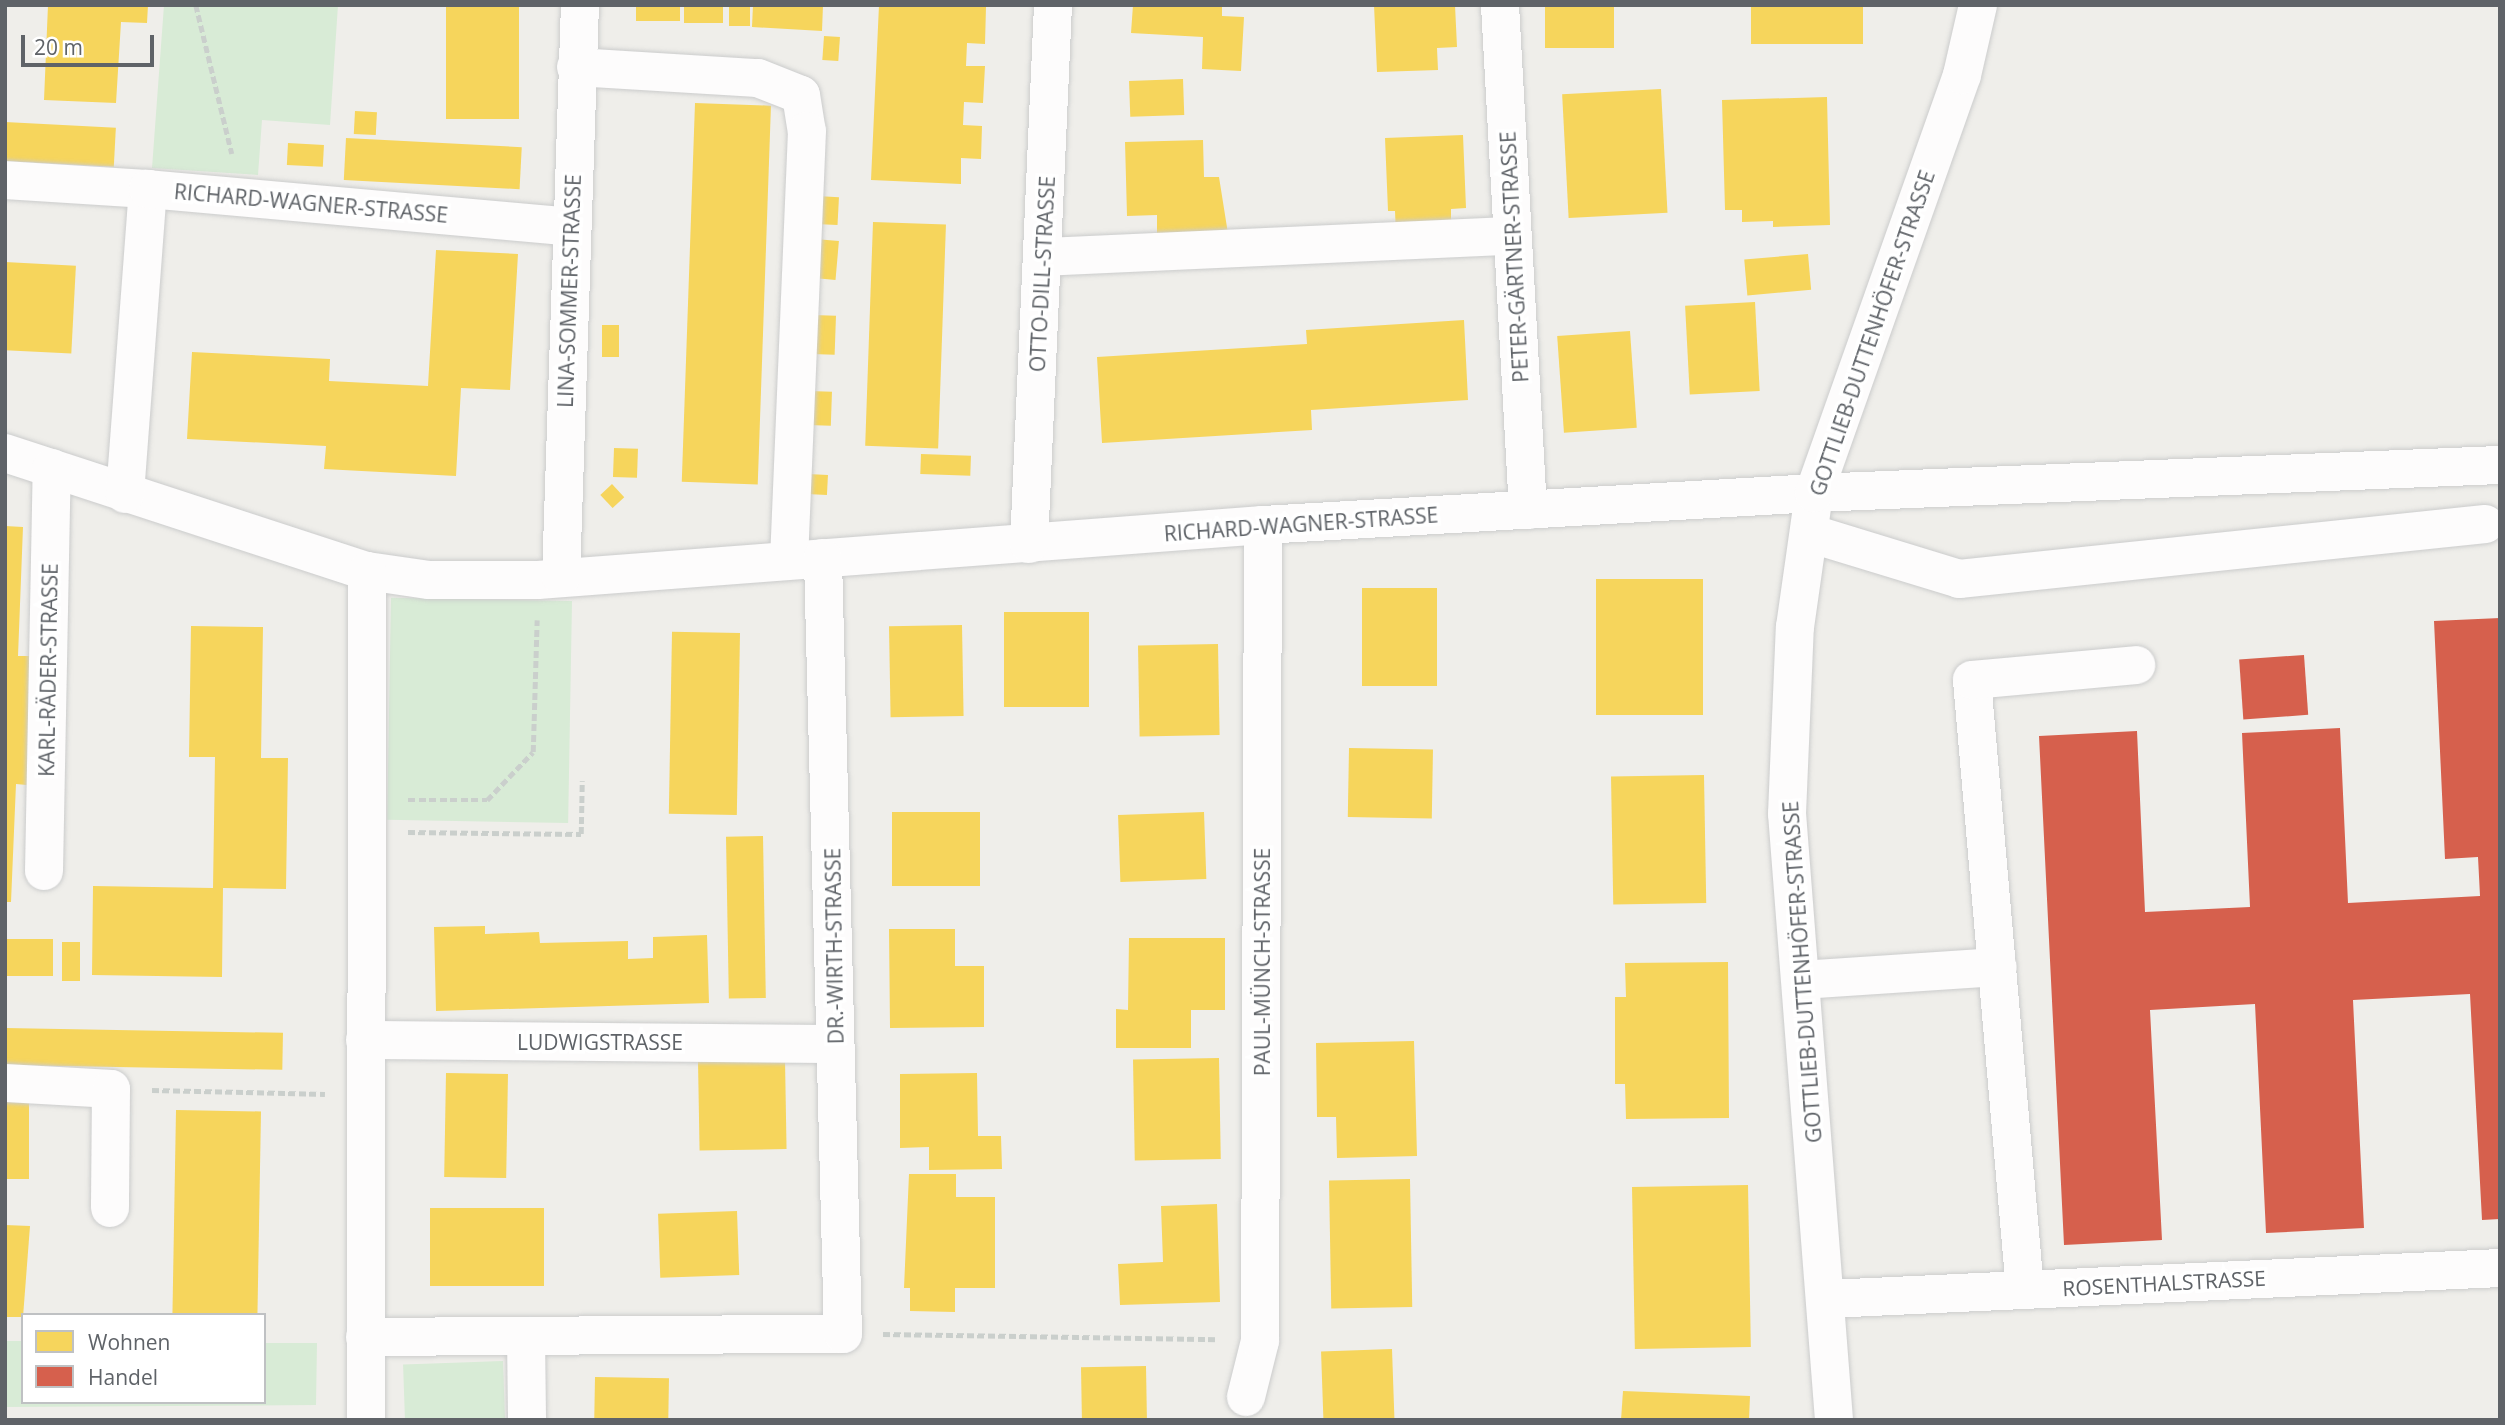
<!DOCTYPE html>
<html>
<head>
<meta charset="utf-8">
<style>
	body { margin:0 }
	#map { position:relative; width:2505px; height:1425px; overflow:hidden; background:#efeeea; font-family:"Open Sans",sans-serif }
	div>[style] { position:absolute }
	.green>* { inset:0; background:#d8ebd6; transform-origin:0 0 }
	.homes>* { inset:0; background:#f6d55c; transform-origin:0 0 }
	.shops>* { inset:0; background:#d6604d; transform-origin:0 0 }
	.path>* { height:4.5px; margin-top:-2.25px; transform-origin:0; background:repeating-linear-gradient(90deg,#cacfcc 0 7px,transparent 0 10.5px) }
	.roads { filter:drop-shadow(0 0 2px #cbcccc) drop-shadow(0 0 2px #cbcccc) }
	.minor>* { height:38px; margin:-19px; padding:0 19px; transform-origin:19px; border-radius:19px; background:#fdfcfc }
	span { translate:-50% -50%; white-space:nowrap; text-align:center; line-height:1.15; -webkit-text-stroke:7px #fff; paint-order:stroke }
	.street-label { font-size:21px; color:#5f6368 }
	.frame { position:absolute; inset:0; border:7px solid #5f6368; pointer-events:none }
	.legend { position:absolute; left:21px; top:1313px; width:245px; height:91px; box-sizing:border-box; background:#fff; border:2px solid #bfc1c3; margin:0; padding:9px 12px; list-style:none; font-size:21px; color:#5f6368 }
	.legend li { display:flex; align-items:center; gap:14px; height:35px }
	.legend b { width:35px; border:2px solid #bfc1c3 }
	.scale { position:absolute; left:21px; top:35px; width:133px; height:32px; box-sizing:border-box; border:4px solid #5f6368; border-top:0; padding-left:9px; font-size:21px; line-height:24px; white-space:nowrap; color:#5f6368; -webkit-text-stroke:5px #fff; paint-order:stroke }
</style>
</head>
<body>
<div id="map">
	<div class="green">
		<div style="clip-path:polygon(164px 5px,338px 5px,330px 125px,262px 120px,258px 175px,152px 168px)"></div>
		<div style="left:572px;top:601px;width:222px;height:181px;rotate:91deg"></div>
		<div style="clip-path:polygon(5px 1341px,23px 1341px,23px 1402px,264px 1402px,264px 1343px,317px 1343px,316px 1405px,5px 1407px)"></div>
		<div style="left:503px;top:1361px;width:59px;height:100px;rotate:88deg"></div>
	</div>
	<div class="homes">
		<div style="clip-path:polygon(48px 5px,148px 5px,147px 23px,121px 22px,116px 103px,44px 100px)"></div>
		<div style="left:446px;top:5px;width:73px;height:114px"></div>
		<div style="left:636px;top:5px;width:44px;height:16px"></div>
		<div style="left:684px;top:5px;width:39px;height:18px"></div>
		<div style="left:729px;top:5px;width:21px;height:21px"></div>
		<div style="clip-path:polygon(753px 5px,823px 5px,822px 31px,752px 27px)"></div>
		<div style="clip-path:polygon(879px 5px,986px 7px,985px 44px,967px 43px,966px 66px,985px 66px,983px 103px,964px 102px,963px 125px,982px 126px,981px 159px,961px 158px,961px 184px,871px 180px)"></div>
		<div style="clip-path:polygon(1133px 5px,1222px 5px,1222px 16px,1244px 17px,1241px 71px,1202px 69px,1203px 37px,1131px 33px)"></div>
		<div style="clip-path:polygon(1374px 5px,1455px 5px,1457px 47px,1437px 48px,1438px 70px,1377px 72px)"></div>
		<div style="left:1545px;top:5px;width:69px;height:43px"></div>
		<div style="left:1751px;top:5px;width:112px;height:39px"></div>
		<div style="left:824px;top:36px;width:16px;height:24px;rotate:4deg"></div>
		<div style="left:1183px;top:79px;width:36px;height:54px;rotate:88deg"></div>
		<div style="left:1661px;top:89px;width:124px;height:99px;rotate:87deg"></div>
		<div style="clip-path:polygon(1827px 97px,1830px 225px,1773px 227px,1773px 221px,1742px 222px,1742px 210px,1725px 210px,1722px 100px)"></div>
		<div style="left:695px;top:103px;width:76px;height:379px;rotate:2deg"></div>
		<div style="left:355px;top:111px;width:22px;height:23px;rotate:3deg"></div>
		<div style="left:5px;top:122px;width:111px;height:39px;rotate:3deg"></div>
		<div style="clip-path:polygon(1463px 135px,1466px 208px,1451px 209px,1451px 232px,1396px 235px,1395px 211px,1388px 211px,1385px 138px)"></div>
		<div style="left:346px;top:138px;width:176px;height:42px;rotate:3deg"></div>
		<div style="clip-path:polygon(1203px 140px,1204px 177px,1219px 177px,1229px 240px,1157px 242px,1157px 215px,1127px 216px,1125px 142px)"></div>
		<div style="left:288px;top:143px;width:36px;height:22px;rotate:3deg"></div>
		<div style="left:817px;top:196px;width:22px;height:28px;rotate:3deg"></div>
		<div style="left:873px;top:222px;width:73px;height:224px;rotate:2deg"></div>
		<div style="left:815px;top:239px;width:24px;height:39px;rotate:5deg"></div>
		<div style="clip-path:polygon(436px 250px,518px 254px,510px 390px,461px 388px,456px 476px,324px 469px,326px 446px,187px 439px,192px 352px,330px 359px,329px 381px,428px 386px)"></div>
		<div style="left:1808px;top:254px;width:36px;height:64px;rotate:85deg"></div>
		<div style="left:5px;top:262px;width:71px;height:88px;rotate:3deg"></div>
		<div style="left:1755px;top:302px;width:89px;height:70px;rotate:87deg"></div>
		<div style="left:813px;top:315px;width:23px;height:39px;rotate:2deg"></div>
		<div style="clip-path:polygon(1464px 320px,1468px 400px,1311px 410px,1312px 430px,1102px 443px,1097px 357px,1307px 344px,1306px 330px)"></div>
		<div style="left:602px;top:325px;width:17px;height:32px"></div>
		<div style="left:1630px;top:331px;width:97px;height:73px;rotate:86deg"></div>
		<div style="left:809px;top:391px;width:23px;height:34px;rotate:2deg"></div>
		<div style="left:614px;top:448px;width:24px;height:29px;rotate:2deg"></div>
		<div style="left:921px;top:454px;width:50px;height:20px;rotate:2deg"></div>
		<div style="left:808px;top:474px;width:20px;height:20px;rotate:3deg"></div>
		<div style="left:612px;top:484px;width:18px;height:16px;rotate:47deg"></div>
		<div style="clip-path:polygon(5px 526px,23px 527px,18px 656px,32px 656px,27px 785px,16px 784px,11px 902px,5px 902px)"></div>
		<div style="left:1703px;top:579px;width:136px;height:107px;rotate:90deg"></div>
		<div style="left:1362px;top:588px;width:75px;height:98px"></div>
		<div style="left:1004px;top:612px;width:85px;height:95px"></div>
		<div style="left:962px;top:625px;width:91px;height:73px;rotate:89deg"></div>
		<div style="clip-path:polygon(191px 626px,263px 627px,261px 758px,288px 758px,286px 889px,223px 888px,222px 977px,92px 975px,93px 886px,213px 888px,215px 757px,189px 757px)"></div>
		<div style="left:740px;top:633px;width:182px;height:68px;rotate:91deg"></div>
		<div style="left:1218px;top:644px;width:91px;height:80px;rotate:89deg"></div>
		<div style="left:1349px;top:748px;width:84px;height:69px;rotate:1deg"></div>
		<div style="left:1704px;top:775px;width:128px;height:93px;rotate:89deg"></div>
		<div style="left:980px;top:812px;width:74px;height:88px;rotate:90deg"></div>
		<div style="left:1204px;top:812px;width:67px;height:86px;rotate:88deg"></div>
		<div style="left:763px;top:836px;width:162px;height:37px;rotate:89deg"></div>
		<div style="clip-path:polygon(485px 926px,485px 934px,539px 932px,540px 943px,628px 941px,628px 959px,653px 958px,653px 937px,707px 935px,709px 1003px,436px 1011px,434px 927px)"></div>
		<div style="clip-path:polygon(889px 929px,955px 929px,955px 966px,984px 966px,984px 1027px,890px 1028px)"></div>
		<div style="clip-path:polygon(1129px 938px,1225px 938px,1225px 1010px,1191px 1010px,1191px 1048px,1116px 1048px,1116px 1009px,1128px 1010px)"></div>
		<div style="left:5px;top:939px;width:48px;height:37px"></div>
		<div style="left:62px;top:942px;width:18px;height:39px"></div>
		<div style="clip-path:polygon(1728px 962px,1729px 1118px,1626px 1119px,1625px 1084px,1615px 1084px,1615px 997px,1626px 997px,1625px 963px)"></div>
		<div style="left:5px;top:1028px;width:278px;height:37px;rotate:1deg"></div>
		<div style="clip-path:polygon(1414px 1041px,1417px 1156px,1337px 1158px,1336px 1117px,1317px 1117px,1316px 1043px)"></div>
		<div style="left:1219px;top:1058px;width:101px;height:86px;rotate:89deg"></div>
		<div style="left:785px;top:1060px;width:89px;height:87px;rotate:89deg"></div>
		<div style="left:446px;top:1073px;width:62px;height:104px;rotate:1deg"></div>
		<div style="clip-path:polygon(977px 1073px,978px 1136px,1001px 1136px,1002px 1169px,929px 1170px,929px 1147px,900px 1148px,900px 1074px)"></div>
		<div style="left:5px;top:1090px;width:24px;height:89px"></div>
		<div style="left:176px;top:1110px;width:85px;height:205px;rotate:1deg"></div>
		<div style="clip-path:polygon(909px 1174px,956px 1174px,956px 1197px,995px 1197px,995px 1288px,955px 1288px,955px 1312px,910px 1311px,910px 1288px,904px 1288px)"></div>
		<div style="left:1410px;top:1179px;width:128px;height:81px;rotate:89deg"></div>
		<div style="left:1748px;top:1185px;width:162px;height:116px;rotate:89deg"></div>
		<div style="clip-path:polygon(1217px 1204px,1220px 1302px,1120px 1305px,1118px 1264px,1163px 1262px,1161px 1206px)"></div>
		<div style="left:544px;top:1208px;width:78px;height:114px;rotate:90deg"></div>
		<div style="left:737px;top:1211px;width:64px;height:79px;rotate:88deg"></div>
		<div style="clip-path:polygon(5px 1225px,30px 1226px,23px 1317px,5px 1317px)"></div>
		<div style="left:1392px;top:1349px;width:71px;height:71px;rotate:88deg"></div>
		<div style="left:1146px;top:1366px;width:54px;height:65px;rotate:89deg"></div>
		<div style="left:595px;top:1377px;width:74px;height:43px;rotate:1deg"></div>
		<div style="clip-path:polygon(1623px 1391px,1750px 1396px,1749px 1420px,1621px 1420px)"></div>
	</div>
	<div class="shops">
		<div style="clip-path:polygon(2500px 618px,2500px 1219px,2482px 1220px,2470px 994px,2353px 1000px,2364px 1228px,2266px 1233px,2255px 1004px,2150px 1010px,2162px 1240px,2064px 1245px,2039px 736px,2137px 731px,2145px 912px,2250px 907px,2242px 733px,2340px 728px,2348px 903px,2480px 896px,2478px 857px,2445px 859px,2434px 621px)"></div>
		<div style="left:2304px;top:655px;width:60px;height:65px;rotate:86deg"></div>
	</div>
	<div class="path">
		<div style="left:196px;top:5px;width:153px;rotate:76.4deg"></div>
		<div style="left:408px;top:800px;width:79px"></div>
		<div style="left:487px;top:800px;width:66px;rotate:-46.2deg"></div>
		<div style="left:533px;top:752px;width:132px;rotate:-88.3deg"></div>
		<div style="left:408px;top:832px;width:173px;rotate:0.7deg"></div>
		<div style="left:581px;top:834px;width:53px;rotate:-88.9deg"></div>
		<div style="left:152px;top:1090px;width:173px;rotate:1.3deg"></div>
		<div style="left:883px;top:1334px;width:335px;rotate:0.9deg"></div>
	</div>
	<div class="roads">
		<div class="minor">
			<div style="left:1500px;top:5px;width:506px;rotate:86.83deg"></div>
			<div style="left:576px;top:67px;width:182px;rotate:3.5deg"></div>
			<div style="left:758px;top:78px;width:46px;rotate:21.6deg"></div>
			<div style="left:801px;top:95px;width:36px;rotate:81deg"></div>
			<div style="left:807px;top:131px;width:427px;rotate:92.4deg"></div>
			<div style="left:5px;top:180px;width:143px;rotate:3.6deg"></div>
			<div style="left:1043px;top:257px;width:469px;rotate:-2.6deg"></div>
			<div style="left:5px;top:453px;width:381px;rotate:18.1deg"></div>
			<div style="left:367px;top:571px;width:63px;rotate:8.3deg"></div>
			<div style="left:429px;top:580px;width:109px"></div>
			<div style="left:538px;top:580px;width:727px;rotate:-4.34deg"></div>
			<div style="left:1263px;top:525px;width:552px;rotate:-3.32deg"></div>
			<div style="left:1814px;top:493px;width:687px;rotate:-2.34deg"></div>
			<div style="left:125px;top:494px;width:306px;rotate:-85.7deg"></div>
			<div style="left:148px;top:189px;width:424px;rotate:5.1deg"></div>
			<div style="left:1809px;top:533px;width:157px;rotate:17deg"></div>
			<div style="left:1959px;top:579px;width:529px;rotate:-5.97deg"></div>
			<div style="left:1029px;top:544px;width:540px;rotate:-87.45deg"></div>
			<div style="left:561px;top:577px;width:572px;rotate:-88.1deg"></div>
			<div style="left:44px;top:871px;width:403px;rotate:-88.9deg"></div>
			<div style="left:1801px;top:980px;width:197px;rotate:-3.8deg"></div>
			<div style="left:365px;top:1040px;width:470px;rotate:0.5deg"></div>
			<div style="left:5px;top:1083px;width:106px;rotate:3.2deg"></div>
			<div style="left:111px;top:1089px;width:119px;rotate:90.5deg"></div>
			<div style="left:2025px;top:1290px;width:612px;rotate:-94.97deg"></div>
			<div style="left:1972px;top:680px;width:165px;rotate:-5.2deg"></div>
			<div style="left:1828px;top:1299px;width:673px;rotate:-2.64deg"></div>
			<div style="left:526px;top:1336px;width:84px;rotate:89.3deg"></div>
			<div style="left:365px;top:1337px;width:478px;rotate:-0.4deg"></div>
			<div style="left:843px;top:1334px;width:776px;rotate:-91.48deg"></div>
			<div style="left:1246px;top:1397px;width:58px;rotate:-76deg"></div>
			<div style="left:1260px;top:1341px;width:816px;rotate:-89.79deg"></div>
			<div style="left:366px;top:1420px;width:849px;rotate:-89.93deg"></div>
			<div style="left:1834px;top:1420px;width:608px;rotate:-94.43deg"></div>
			<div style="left:1787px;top:814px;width:187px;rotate:-87.6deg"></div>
			<div style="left:1795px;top:627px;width:135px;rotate:-81.9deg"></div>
			<div style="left:1814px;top:493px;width:443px;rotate:-70.5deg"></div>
			<div style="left:1962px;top:75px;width:72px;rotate:-77.1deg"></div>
		</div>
	</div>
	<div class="street-label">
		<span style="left:311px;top:203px;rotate:5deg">RICHARD-WAGNER-STRASSE</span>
		<span style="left:1514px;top:257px;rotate:-93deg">PETER-GÄRTNER-STRASSE</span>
		<span style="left:1042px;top:274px;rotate:-87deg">OTTO-DILL-STRASSE</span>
		<span style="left:569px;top:291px;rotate:-88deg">LINA-SOMMER-STRASSE</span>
		<span style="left:1872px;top:333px;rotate:-71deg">GOTTLIEB-DUTTENHÖFER-STRASSE</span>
		<span style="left:1301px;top:524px;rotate:-4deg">RICHARD-WAGNER-STRASSE</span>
		<span style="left:48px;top:670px;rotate:-89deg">KARL-RÄDER-STRASSE</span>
		<span style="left:834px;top:946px;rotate:-91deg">DR.-WIRTH-STRASSE</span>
		<span style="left:1262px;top:962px;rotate:-90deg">PAUL-MÜNCH-STRASSE</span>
		<span style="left:1802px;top:972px;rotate:-94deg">GOTTLIEB-DUTTENHÖFER-STRASSE</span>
		<span style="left:600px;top:1042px">LUDWIGSTRASSE</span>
		<span style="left:2164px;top:1283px;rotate:-3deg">ROSENTHALSTRASSE</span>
	</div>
	<div class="frame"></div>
	<ul class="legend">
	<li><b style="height:19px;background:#f6d55c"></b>Wohnen</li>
	<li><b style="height:19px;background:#d6604d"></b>Handel</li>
	</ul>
	<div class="scale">20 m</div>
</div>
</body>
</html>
